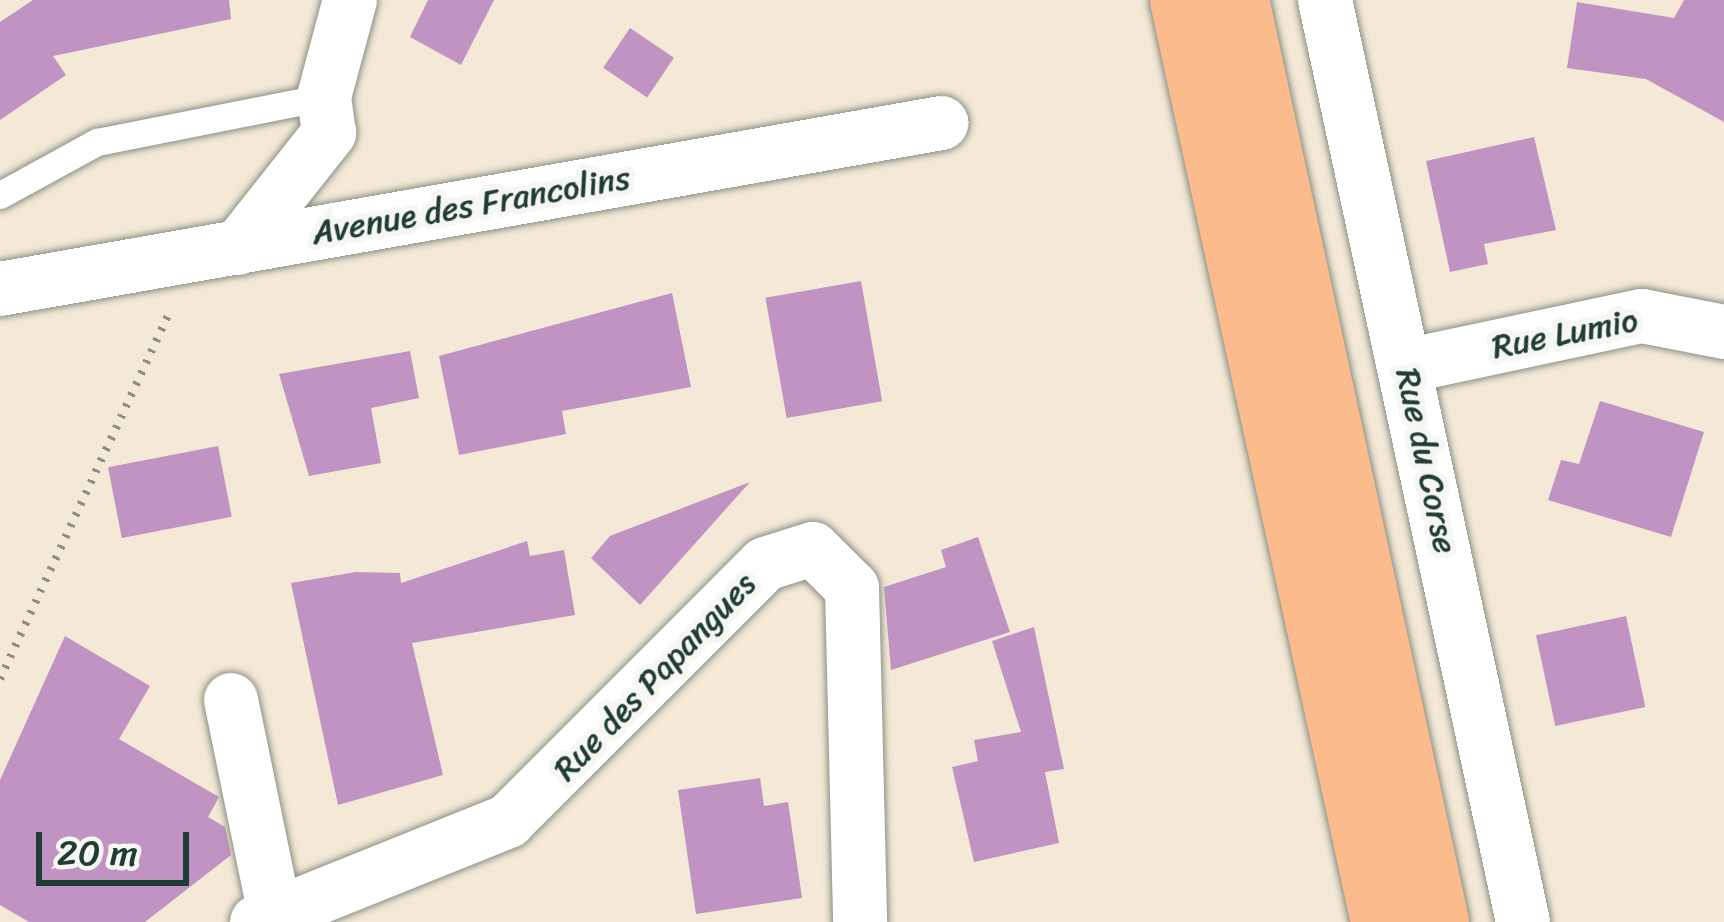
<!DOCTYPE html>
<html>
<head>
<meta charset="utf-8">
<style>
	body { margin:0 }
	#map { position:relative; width:1724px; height:922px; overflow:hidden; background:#f4e8d6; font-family:Sriracha,sans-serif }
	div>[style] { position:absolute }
	.building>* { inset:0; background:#c193c2; transform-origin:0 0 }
	.path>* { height:8px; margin-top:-4px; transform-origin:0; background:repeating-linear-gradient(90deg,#8a9285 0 3px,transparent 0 12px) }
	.roads { filter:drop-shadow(0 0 3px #8a9285) drop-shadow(0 0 3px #8a9285) }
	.lane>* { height:27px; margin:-13.5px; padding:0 13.5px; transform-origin:13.5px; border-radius:13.5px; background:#fff }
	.street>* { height:54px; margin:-27px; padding:0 27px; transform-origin:27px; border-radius:27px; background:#fff }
	.primary>* { height:66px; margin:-33px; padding:0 33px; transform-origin:33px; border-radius:33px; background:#fbbb8c }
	span { translate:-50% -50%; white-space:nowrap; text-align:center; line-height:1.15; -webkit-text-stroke:12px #f6f6f2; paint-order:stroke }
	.street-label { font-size:33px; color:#1f3d34 }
	.scale { position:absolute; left:36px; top:832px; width:153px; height:54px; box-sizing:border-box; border:6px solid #1f3d34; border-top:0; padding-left:15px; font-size:36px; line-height:42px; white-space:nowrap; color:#1f3d34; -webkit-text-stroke:9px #f6f6f2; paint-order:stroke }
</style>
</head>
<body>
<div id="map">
	<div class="building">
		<div style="clip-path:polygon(33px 0,229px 0,231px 19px,53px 56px,66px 75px,0 120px,0 22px)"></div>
		<div style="clip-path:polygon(428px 0,494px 0,461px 65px,410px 37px)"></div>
		<div style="clip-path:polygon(1684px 0,1724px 0,1724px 122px,1646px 79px,1567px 68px,1577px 2px,1674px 18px)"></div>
		<div style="left:630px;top:28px;width:53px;height:48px;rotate:34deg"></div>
		<div style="clip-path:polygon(1534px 137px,1556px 230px,1484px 244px,1488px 264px,1450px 272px,1426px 161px)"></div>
		<div style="left:861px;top:281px;width:122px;height:97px;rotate:80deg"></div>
		<div style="clip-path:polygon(672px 293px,691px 387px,562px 411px,566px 434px,459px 455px,439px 356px)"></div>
		<div style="clip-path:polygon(410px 351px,419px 398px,371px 408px,381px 463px,309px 476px,279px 374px)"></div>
		<div style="clip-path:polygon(1600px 401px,1704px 432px,1671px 537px,1548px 500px,1561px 460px,1579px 464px)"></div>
		<div style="left:218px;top:446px;width:72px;height:112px;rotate:79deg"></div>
		<div style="clip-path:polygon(750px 482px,640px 605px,591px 558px,610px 536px)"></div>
		<div style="clip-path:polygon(978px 537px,1010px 632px,891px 670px,884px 587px,946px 567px,941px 550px)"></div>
		<div style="clip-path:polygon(527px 541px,530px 556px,564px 550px,575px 615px,412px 643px,443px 775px,338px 805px,291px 583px,356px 572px,400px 573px,401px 583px)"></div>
		<div style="left:1626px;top:616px;width:93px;height:92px;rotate:78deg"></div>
		<div style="clip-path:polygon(1034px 627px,1064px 769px,1045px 772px,1059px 843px,974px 862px,952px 767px,978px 761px,974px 740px,1021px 732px,992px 641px)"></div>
		<div style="clip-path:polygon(65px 636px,150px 686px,119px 739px,219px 797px,208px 817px,225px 827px,231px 855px,145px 922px,29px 922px,0 905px,0 780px)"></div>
		<div style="clip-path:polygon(760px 778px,764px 806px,788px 802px,802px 898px,696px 914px,678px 790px)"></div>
	</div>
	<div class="path">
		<div style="left:0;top:679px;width:405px;rotate:-65.2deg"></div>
	</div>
	<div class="roads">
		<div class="lane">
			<div style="left:0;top:195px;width:111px;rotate:-28.7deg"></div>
			<div style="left:97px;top:142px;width:231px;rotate:-11.2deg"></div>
		</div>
		<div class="street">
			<div style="left:1325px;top:0;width:943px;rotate:77.88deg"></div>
			<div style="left:238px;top:248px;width:147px;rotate:-51.6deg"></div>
			<div style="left:329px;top:133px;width:36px;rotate:-98deg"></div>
			<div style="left:324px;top:97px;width:100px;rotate:-75deg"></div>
			<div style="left:0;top:289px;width:956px;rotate:-10deg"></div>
			<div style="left:1406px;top:366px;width:241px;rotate:-12deg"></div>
			<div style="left:1642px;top:316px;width:84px;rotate:11deg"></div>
			<div style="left:231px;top:700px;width:214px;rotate:78.4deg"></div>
			<div style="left:257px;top:922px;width:271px;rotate:-21.9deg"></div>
			<div style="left:508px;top:821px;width:363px;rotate:-45deg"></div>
			<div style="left:765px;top:564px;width:50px;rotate:-17.4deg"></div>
			<div style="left:813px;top:549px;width:55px;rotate:45deg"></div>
			<div style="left:852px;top:588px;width:334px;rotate:88.6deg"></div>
		</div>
		<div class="primary">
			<div style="left:1183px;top:0;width:944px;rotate:77.7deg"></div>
			<div style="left:1236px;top:0;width:943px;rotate:77.76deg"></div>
		</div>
	</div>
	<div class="street-label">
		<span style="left:471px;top:206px;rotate:-10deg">Avenue des Francolins</span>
		<span style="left:1565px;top:334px;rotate:-11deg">Rue Lumio</span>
		<span style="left:1426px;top:461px;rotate:78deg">Rue du Corse</span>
		<span style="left:655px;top:677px;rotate:-46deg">Rue des Papangues</span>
	</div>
	<div class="scale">20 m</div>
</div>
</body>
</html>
